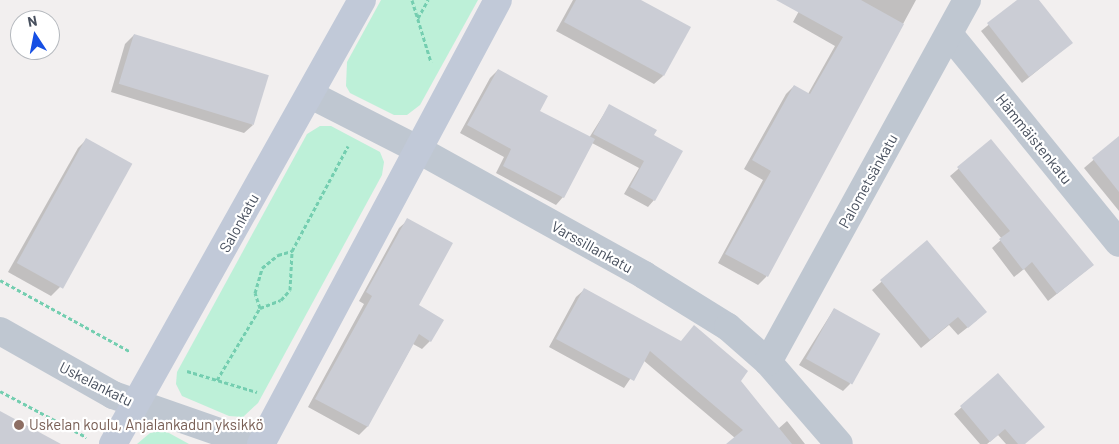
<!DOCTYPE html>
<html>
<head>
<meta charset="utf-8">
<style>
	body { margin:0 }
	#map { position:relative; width:1119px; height:444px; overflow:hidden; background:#f2efef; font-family:Barlow,sans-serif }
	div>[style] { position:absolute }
	.green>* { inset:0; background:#bdf0d8 }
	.shadow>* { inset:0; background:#0003 }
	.building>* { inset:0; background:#cbcdd5; transform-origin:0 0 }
	.path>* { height:3px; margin-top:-1.5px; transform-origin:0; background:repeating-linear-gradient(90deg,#74ceb0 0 4px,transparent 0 6.5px) }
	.street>* { height:28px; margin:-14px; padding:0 14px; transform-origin:14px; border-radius:14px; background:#bfc7d1 }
	.secondary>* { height:28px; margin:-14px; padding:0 14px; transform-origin:14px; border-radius:14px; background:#c1c9d8 }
	.dots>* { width:14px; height:14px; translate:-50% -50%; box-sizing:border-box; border:2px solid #fff; border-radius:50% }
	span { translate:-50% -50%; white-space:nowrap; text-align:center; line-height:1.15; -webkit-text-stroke:4.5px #fff; paint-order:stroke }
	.street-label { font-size:15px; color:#474f5d }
	.education-label { font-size:15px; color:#785e54 }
	.left { translate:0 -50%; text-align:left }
	.north { position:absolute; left:10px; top:10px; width:50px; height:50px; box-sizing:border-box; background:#fff; border:1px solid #b5b9be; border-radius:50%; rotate:349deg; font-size:14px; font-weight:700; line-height:20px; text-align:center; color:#474f5d }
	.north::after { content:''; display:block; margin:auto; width:18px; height:22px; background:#164fe4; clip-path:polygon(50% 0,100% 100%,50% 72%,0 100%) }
</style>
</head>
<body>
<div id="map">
	<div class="green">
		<div style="clip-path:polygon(381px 0,478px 0,420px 105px,407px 115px,394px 115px,350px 93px,346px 86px,347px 62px)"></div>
		<div style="clip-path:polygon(320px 126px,331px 126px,380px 152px,384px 162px,382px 175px,258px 403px,243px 417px,229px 416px,182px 396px,176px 384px,177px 372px,307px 134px)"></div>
		<div style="clip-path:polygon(161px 431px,169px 433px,189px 444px,137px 444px,150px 433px)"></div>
	</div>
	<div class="shadow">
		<div style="clip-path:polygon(573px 0,639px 0,663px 76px,654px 84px,556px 31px)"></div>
		<div style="clip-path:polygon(805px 0,916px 0,766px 277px,758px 285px,718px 263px,763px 180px,744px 169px,786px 94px,794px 86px,808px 94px,835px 46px,793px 22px)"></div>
		<div style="clip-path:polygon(1019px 0,1037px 0,1064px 49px,1022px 83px,981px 31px)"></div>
		<div style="clip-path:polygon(134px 35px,253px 125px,244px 133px,111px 92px,125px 44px)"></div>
		<div style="clip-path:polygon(498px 70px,538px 112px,589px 138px,609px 106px,653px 135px,654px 200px,648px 207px,624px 194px,639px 168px,592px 143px,563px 197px,556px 205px,496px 173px,504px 157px,460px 133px,490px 78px)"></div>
		<div style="clip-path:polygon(1119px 138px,1119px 211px,1084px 168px)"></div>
		<div style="clip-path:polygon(86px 140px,60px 287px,51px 296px,8px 272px,78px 148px)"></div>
		<div style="clip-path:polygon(991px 141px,1093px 265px,1048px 301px,1024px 269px,1014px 277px,992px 248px,1002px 239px,950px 176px)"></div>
		<div style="clip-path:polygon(408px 220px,417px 306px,430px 341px,422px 349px,413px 344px,367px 427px,359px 435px,308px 407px,364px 304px,359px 301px,399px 228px)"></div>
		<div style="clip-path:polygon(927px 242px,977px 320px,958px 335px,949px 325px,921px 348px,872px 290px)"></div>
		<div style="clip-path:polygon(585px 289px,739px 381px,778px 429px,787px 421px,805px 444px,728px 444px,735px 438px,643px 360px,624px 388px,549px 347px,576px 297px)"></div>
		<div style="clip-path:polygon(834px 309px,850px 384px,843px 391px,799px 365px)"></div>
		<div style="clip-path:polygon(998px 375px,1024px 444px,1006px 444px,998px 435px,987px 444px,980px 444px,954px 414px)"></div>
	</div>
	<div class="building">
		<div style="clip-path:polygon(576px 0,641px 0,691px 27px,664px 76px,564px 22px)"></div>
		<div style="clip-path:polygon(776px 0,861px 0,904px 24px,768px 277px,725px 254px,771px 171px,752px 160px,794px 85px,810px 94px,843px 37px)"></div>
		<div style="clip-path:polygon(1017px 0,1039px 0,1073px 43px,1029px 77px,987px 23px)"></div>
		<div style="left:134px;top:34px;width:141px;height:52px;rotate:17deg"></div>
		<div style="clip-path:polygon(498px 69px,548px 96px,540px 111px,595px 139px,564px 198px,503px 166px,511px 149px,467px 125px)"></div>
		<div style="clip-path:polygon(609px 104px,657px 130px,654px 135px,683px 151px,655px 201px,630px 187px,644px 161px,593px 134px)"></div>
		<div style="clip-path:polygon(1119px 136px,1119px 192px,1092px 158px)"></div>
		<div style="left:86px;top:138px;width:53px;height:143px;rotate:29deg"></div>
		<div style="clip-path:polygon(991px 139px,1094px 265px,1057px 294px,1032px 262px,1023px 270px,999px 239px,1010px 231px,957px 167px)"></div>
		<div style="clip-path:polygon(407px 218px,453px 243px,419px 305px,444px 320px,431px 342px,419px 334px,368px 427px,315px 399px,372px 296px,366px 292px)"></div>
		<div style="clip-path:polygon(927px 240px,987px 312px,968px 328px,958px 317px,930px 340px,880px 280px)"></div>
		<div style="clip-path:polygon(584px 288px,681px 341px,694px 325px,748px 371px,741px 381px,792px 444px,726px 444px,743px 430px,650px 351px,634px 381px,556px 339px)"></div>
		<div style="left:834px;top:308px;width:53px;height:58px;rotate:29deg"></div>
		<div style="clip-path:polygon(998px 373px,1045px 427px,1025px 444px,1018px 444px,1005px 429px,990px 442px,960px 406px)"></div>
		<div style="clip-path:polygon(0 411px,61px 444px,0 444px)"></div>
	</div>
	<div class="path">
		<div style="left:412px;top:0;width:65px;rotate:73deg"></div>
		<div style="left:418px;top:18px;width:21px;rotate:-61deg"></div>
		<div style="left:0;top:280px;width:149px;rotate:28.8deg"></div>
		<div style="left:260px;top:308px;width:22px;rotate:-21deg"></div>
		<div style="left:281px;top:300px;width:13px;rotate:-48deg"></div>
		<div style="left:290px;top:290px;width:39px;rotate:-87deg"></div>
		<div style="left:187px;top:371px;width:73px;rotate:16.7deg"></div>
		<div style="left:217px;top:380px;width:84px;rotate:-59.2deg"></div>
		<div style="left:260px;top:308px;width:16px;rotate:-108deg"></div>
		<div style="left:255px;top:293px;width:26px;rotate:-74deg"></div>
		<div style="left:262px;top:268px;width:21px;rotate:-39deg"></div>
		<div style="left:278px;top:255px;width:15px;rotate:-16deg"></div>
		<div style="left:292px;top:251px;width:119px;rotate:-61.9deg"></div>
		<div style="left:0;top:391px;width:98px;rotate:28.1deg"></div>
	</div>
	<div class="street">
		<div style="left:949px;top:34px;width:269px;rotate:50.9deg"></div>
		<div style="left:311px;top:95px;width:119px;rotate:27deg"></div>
		<div style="left:417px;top:149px;width:260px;rotate:29deg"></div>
		<div style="left:644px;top:275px;width:99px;rotate:31.8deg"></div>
		<div style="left:728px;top:327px;width:53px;rotate:41.2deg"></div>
		<div style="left:768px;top:362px;width:108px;rotate:49.1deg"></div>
		<div style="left:0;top:331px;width:130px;rotate:29.5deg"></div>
		<div style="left:113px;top:395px;width:149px;rotate:19.2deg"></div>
		<div style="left:768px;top:362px;width:413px;rotate:-61.2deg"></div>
	</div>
	<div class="secondary">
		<div style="left:113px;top:444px;width:509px;rotate:-60.72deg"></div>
		<div style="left:261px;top:444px;width:503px;rotate:-61.91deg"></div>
	</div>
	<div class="dots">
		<div style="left:19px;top:425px;background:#8d6e63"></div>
	</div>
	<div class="street-label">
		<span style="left:1034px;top:139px;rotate:51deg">Hämmäistenkatu</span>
		<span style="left:868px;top:181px;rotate:-61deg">Palometsänkatu</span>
		<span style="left:239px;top:223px;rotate:-61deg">Salonkatu</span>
		<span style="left:592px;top:247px;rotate:29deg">Varssillankatu</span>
		<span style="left:96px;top:384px;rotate:27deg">Uskelankatu</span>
	</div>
	<div class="education-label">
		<span class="left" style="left:29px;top:425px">Uskelan koulu, Anjalankadun yksikkö</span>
	</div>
	<div class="north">N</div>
</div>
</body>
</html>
